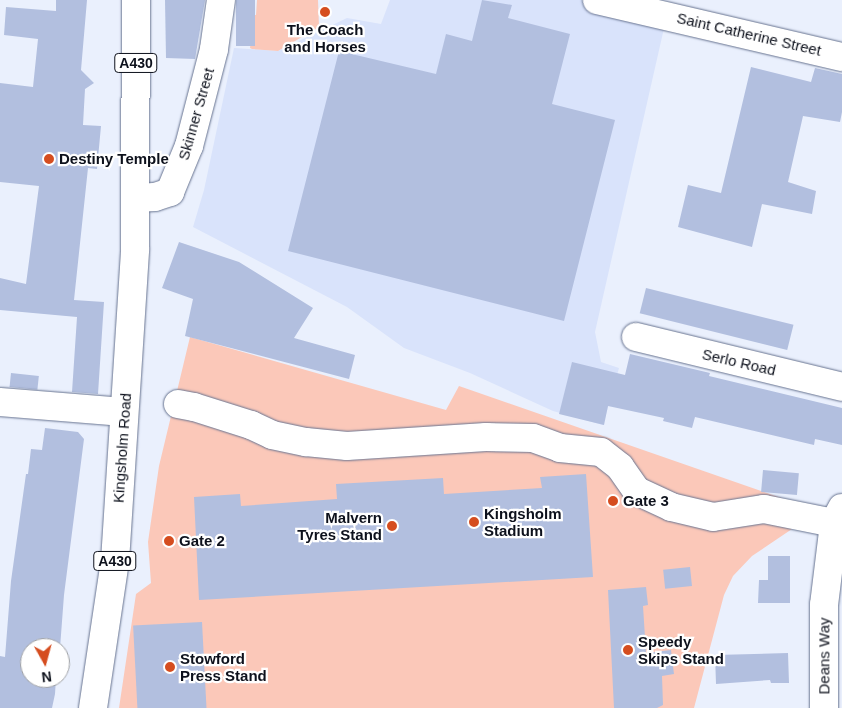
<!DOCTYPE html>
<html>
<head>
<meta charset="utf-8">
<style>
	body { margin:0 }
	#map { position:relative; width:842px; height:708px; overflow:hidden; background:#eaf0fd; font-family:Arial,sans-serif }
	div>[style] { position:absolute }
	.built>* { inset:0; background:#d9e3fb }
	.green>* { inset:0; background:#fbc8b9 }
	.building>* { inset:0; background:#b2bfdf; transform-origin:0 0 }
	.roads { filter:drop-shadow(0 0 1px #677390) drop-shadow(0 0 1px #677390) }
	.minor>* { height:28px; margin:-14px; padding:0 14px; transform-origin:14px; border-radius:14px; background:#fff }
	.major>* { height:28px; margin:-14px; padding:0 14px; transform-origin:14px; border-radius:14px; background:#fff }
	.dots>* { width:14px; height:14px; translate:-50% -50%; box-sizing:border-box; border:2px solid #fff; border-radius:50% }
	span { translate:-50% -50%; white-space:nowrap; text-align:center; line-height:1.15; -webkit-text-stroke:4.5px #fff; paint-order:stroke }
	.shield-label span { padding:1px 4px; background:#fff; border:1px solid; border-radius:4px; -webkit-text-stroke-width:0 }
	.shield-label { font-size:14px; color:#0d111c; font-weight:700 }
	.poi-label { font-size:15px; color:#0d111c; font-weight:700 }
	.left { translate:0 -50%; text-align:left }
	.right { translate:-100% -50%; text-align:right }
	.street-label { font-size:15px; color:#0d111c }
	.north { position:absolute; left:20px; top:638px; width:50px; height:50px; box-sizing:border-box; background:#fff; border:1px solid #9ea0a4; border-radius:50%; rotate:173deg; font-size:14px; font-weight:700; line-height:20px; text-align:center; color:#0d111c }
	.north::after { content:''; display:block; margin:auto; width:18px; height:22px; background:#d54d1f; clip-path:polygon(50% 0,100% 100%,50% 72%,0 100%) }
</style>
</head>
<body>
<div id="map">
	<div class="built">
		<div style="clip-path:polygon(390px 0,597px 0,667px 15px,595px 332px,601px 362px,619px 368px,603px 425px,553px 411px,470px 373px,404px 348px,347px 307px,193px 227px,204px 190px,234px 48px,278px 51px,347px 18px,381px 24px)"></div>
	</div>
	<div class="green">
		<div style="clip-path:polygon(257px 0,318px 0,319px 27px,278px 51px,252px 49px,250px 48px,254px 15px,256px 15px)"></div>
		<div style="clip-path:polygon(190px 337px,446px 410px,459px 386px,796px 503px,792px 529px,752px 556px,733px 576px,724px 595px,694px 708px,119px 708px,136px 594px,151px 583px,148px 542px,159px 466px)"></div>
	</div>
	<div class="building">
		<div style="clip-path:polygon(56px 0,87px 0,81px 70px,94px 83px,85px 89px,83px 125px,101px 126px,97px 169px,88px 168px,74px 300px,104px 302px,98px 394px,72px 392px,77px 317px,0 310px,0 278px,26px 284px,39px 186px,0 182px,0 83px,33px 87px,38px 39px,4px 35px,6px 7px,56px 11px)"></div>
		<div style="clip-path:polygon(165px 0,205px 0,195px 59px,166px 58px)"></div>
		<div style="left:236px;top:0;width:19px;height:46px"></div>
		<div style="clip-path:polygon(482px 0,512px 5px,508px 18px,570px 34px,552px 104px,615px 120px,564px 321px,288px 251px,339px 51px,436px 74px,446px 34px,472px 41px)"></div>
		<div style="clip-path:polygon(751px 67px,811px 82px,815px 68px,842px 74px,842px 112px,840px 122px,803px 116px,788px 182px,816px 191px,812px 214px,762px 204px,752px 247px,678px 227px,688px 185px,721px 193px)"></div>
		<div style="clip-path:polygon(179px 242px,239px 262px,313px 308px,294px 338px,355px 355px,349px 379px,185px 336px,193px 299px,162px 288px)"></div>
		<div style="left:646px;top:288px;width:152px;height:26px;rotate:14deg"></div>
		<div style="clip-path:polygon(630px 354px,710px 373px,709px 376px,842px 408px,842px 445px,815px 439px,814px 445px,695px 417px,692px 428px,663px 421px,664px 418px,608px 406px,604px 425px,559px 414px,572px 362px,625px 375px)"></div>
		<div style="left:11px;top:373px;width:28px;height:14px;rotate:6deg"></div>
		<div style="clip-path:polygon(45px 428px,78px 432px,84px 439px,64px 595px,60px 648px,30px 648px,30px 678px,56px 678px,55px 694px,52px 708px,0 708px,0 656px,5px 657px,11px 581px,26px 474px,28px 474px,31px 449px,42px 450px)"></div>
		<div style="left:763px;top:470px;width:36px;height:22px;rotate:5deg"></div>
		<div style="clip-path:polygon(586px 474px,593px 577px,199px 600px,194px 497px,240px 494px,241px 506px,337px 499px,336px 484px,443px 478px,444px 494px,542px 488px,540px 477px)"></div>
		<div style="clip-path:polygon(768px 556px,790px 556px,790px 603px,758px 603px,759px 580px,768px 580px)"></div>
		<div style="left:690px;top:567px;width:19px;height:27px;rotate:84deg"></div>
		<div style="clip-path:polygon(646px 587px,648px 605px,643px 606px,646px 653px,671px 650px,674px 674px,662px 676px,663px 705px,657px 708px,614px 708px,608px 590px)"></div>
		<div style="left:202px;top:622px;width:86px;height:69px;rotate:87deg"></div>
		<div style="clip-path:polygon(788px 653px,789px 683px,771px 683px,770px 680px,716px 684px,715px 655px)"></div>
	</div>
	<div class="roads">
		<div class="minor">
			<div style="left:597px;top:0;width:252px;rotate:13.1deg"></div>
			<div style="left:135px;top:198px;width:20px;rotate:-3deg"></div>
			<div style="left:155px;top:197px;width:16px;rotate:-18deg"></div>
			<div style="left:170px;top:192px;width:50px;rotate:-67.6deg"></div>
			<div style="left:189px;top:146px;width:100px;rotate:-75.5deg"></div>
			<div style="left:214px;top:49px;width:49px;rotate:-81.9deg"></div>
			<div style="left:636px;top:337px;width:212px;rotate:13.6deg"></div>
			<div style="left:0;top:402px;width:124px;rotate:4.6deg"></div>
			<div style="left:178px;top:404px;width:16px;rotate:11deg"></div>
			<div style="left:194px;top:407px;width:60px;rotate:17.5deg"></div>
			<div style="left:251px;top:425px;width:23px;rotate:25deg"></div>
			<div style="left:272px;top:435px;width:35px;rotate:12deg"></div>
			<div style="left:306px;top:442px;width:41px;rotate:5.6deg"></div>
			<div style="left:347px;top:446px;width:139px;rotate:-3.7deg"></div>
			<div style="left:486px;top:437px;width:47px;rotate:1.2deg"></div>
			<div style="left:533px;top:438px;width:29px;rotate:20deg"></div>
			<div style="left:560px;top:448px;width:41px;rotate:5.6deg"></div>
			<div style="left:601px;top:452px;width:24px;rotate:38deg"></div>
			<div style="left:620px;top:467px;width:29px;rotate:55deg"></div>
			<div style="left:637px;top:491px;width:38px;rotate:25deg"></div>
			<div style="left:671px;top:507px;width:43px;rotate:13.4deg"></div>
			<div style="left:713px;top:517px;width:52px;rotate:-8.9deg"></div>
			<div style="left:764px;top:509px;width:71px;rotate:11.3deg"></div>
			<div style="left:824px;top:708px;width:103px;rotate:-90deg"></div>
			<div style="left:824px;top:605px;width:83px;rotate:-83deg"></div>
			<div style="left:834px;top:523px;width:17px;rotate:-62deg"></div>
		</div>
		<div class="major">
			<div style="left:93px;top:708px;width:149px;rotate:-81.5deg"></div>
			<div style="left:115px;top:561px;width:313px;rotate:-86.3deg"></div>
			<div style="left:135px;top:249px;width:249px;rotate:-89.8deg"></div>
		</div>
	</div>
	<div class="dots">
		<div style="left:325px;top:12px;background:#d54d1f"></div>
		<div style="left:49px;top:159px;background:#d54d1f"></div>
		<div style="left:613px;top:501px;background:#d54d1f"></div>
		<div style="left:474px;top:522px;background:#d54d1f"></div>
		<div style="left:392px;top:526px;background:#d54d1f"></div>
		<div style="left:169px;top:541px;background:#d54d1f"></div>
		<div style="left:628px;top:650px;background:#d54d1f"></div>
		<div style="left:170px;top:667px;background:#d54d1f"></div>
	</div>
	<div class="shield-label">
		<span style="left:136px;top:63px">A430</span>
		<span style="left:115px;top:561px">A430</span>
	</div>
	<div class="poi-label">
		<span style="left:325px;top:38px">The Coach<br>and Horses</span>
		<span class="left" style="left:59px;top:159px">Destiny Temple</span>
		<span class="left" style="left:623px;top:501px">Gate 3</span>
		<span class="left" style="left:484px;top:522px">Kingsholm<br>Stadium</span>
		<span class="right" style="left:382px;top:526px">Malvern<br>Tyres Stand</span>
		<span class="left" style="left:179px;top:541px">Gate 2</span>
		<span class="left" style="left:638px;top:650px">Speedy<br>Skips Stand</span>
		<span class="left" style="left:180px;top:667px">Stowford<br>Press Stand</span>
	</div>
	<div class="street-label">
		<span style="left:749px;top:34px;rotate:13deg">Saint Catherine Street</span>
		<span style="left:196px;top:114px;rotate:-74deg">Skinner Street</span>
		<span style="left:739px;top:362px;rotate:13deg">Serlo Road</span>
		<span style="left:122px;top:448px;rotate:-86deg">Kingsholm Road</span>
		<span style="left:824px;top:656px;rotate:-90deg">Deans Way</span>
	</div>
	<div class="north">N</div>
</div>
</body>
</html>
